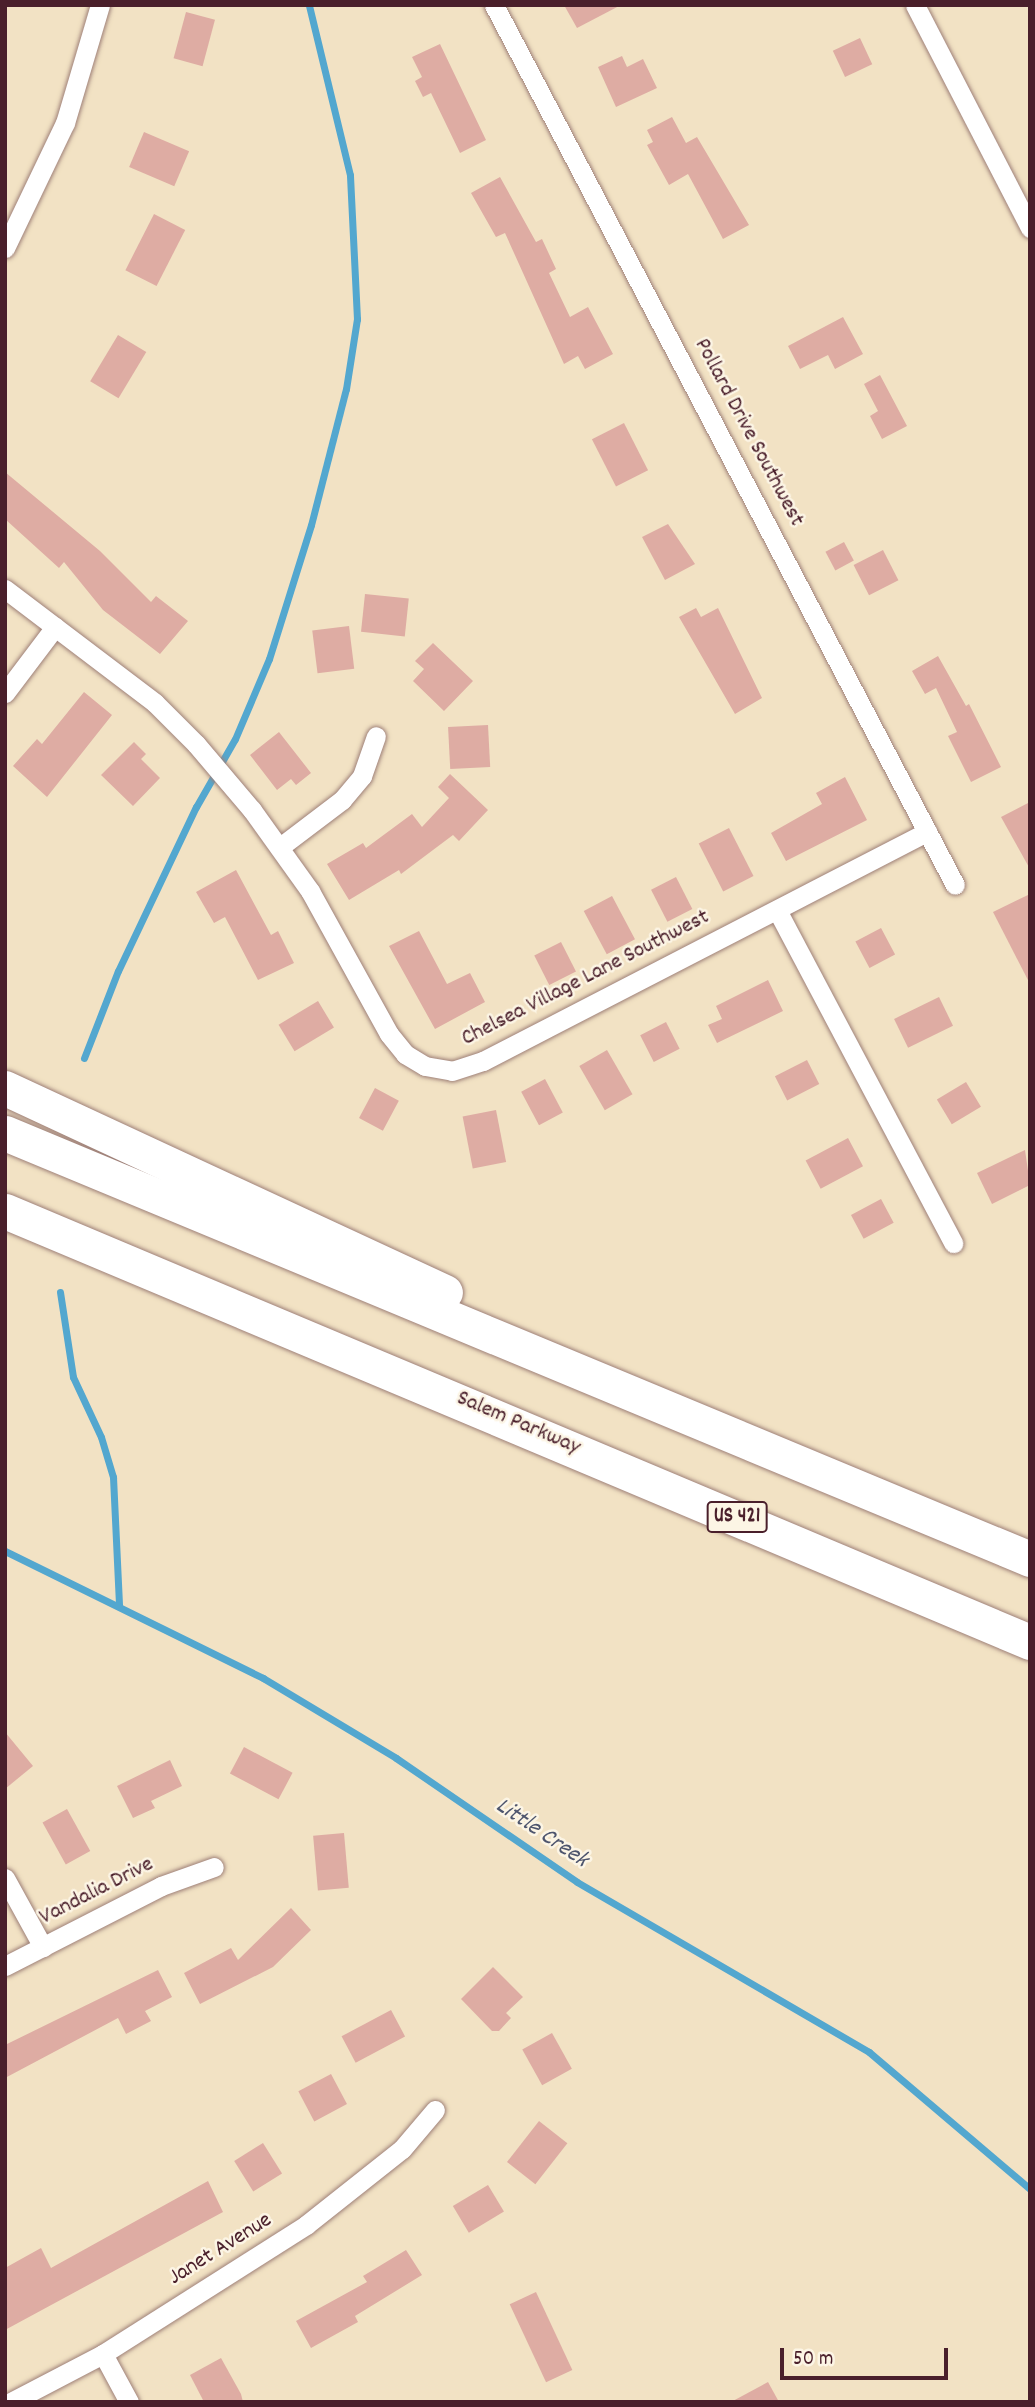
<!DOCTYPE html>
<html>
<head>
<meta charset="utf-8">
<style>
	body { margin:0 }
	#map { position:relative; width:1035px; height:2407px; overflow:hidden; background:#f2e2c4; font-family:Dekko,sans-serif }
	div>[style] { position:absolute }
	.stream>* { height:7px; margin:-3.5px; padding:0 3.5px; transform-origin:3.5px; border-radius:3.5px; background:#53a7cf }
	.building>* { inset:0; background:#deaca3; transform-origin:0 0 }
	.roads { filter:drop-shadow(0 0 2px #9e8078) drop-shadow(0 0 2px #9e8078) }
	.street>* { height:19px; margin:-9.5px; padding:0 9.5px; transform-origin:9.5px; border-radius:9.5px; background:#fff }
	.highway>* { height:35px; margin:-17.5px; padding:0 17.5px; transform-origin:17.5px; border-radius:17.5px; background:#fff }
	span { translate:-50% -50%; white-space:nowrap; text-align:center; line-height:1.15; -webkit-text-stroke:5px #fcf5e5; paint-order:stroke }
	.shield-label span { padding:2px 5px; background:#fcf5e5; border:2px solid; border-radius:5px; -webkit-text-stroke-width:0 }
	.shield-label { font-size:21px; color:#4a1f2b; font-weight:700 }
	.street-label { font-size:23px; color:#4a1f2b }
	.water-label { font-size:24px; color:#4e556d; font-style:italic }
	.frame { position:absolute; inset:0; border:7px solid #4a1f2b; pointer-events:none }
	.scale { position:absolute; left:780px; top:2348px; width:168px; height:32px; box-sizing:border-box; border:4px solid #4a1f2b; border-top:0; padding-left:9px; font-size:21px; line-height:24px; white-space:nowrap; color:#4a1f2b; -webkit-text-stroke:5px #fcf5e5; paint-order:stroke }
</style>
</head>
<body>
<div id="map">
	<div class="stream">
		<div style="left:84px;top:1058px;width:93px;rotate:-68.7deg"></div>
		<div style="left:118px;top:971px;width:182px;rotate:-64.6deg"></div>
		<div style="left:196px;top:807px;width:78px;rotate:-60.2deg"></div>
		<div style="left:235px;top:739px;width:87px;rotate:-67deg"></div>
		<div style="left:269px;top:659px;width:140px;rotate:-72.6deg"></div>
		<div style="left:311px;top:525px;width:140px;rotate:-75.6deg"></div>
		<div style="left:346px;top:389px;width:71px;rotate:-81.1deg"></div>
		<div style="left:357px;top:319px;width:144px;rotate:-92.8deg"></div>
		<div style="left:350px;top:175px;width:175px;rotate:-103.6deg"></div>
		<div style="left:60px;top:1292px;width:86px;rotate:81.3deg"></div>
		<div style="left:73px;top:1377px;width:66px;rotate:65deg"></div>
		<div style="left:101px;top:1437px;width:42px;rotate:73.3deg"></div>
		<div style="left:113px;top:1477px;width:129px;rotate:87.3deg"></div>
		<div style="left:5px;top:1551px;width:288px;rotate:26.2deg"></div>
		<div style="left:263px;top:1678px;width:155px;rotate:31deg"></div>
		<div style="left:396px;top:1758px;width:219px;rotate:34.4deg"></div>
		<div style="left:577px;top:1882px;width:338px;rotate:30.2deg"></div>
		<div style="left:869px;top:2052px;width:211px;rotate:40.4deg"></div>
	</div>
	<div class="building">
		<div style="clip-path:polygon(564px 5px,621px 5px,577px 28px)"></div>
		<div style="left:186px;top:12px;width:30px;height:48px;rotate:15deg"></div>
		<div style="left:860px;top:38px;width:29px;height:30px;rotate:65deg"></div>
		<div style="clip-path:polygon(440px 44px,486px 140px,460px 153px,431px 93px,423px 97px,415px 81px,422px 77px,412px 57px)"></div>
		<div style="clip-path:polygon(622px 56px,627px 67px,643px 59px,657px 88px,616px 107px,598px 67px)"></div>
		<div style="clip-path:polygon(672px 117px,686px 143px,697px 137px,749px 225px,723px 239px,688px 174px,669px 185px,647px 145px,653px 142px,647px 130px)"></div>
		<div style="left:144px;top:132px;width:49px;height:38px;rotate:23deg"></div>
		<div style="clip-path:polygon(500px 177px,536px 242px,542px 239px,556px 269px,549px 273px,570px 317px,588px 307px,613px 354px,585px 369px,578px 356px,564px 364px,505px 233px,496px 237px,471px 193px)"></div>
		<div style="left:154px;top:214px;width:35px;height:63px;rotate:27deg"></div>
		<div style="clip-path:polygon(843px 317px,863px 354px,835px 369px,828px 355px,800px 369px,788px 346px)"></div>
		<div style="left:118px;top:335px;width:33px;height:54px;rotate:31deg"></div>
		<div style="clip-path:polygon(880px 375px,907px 426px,882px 439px,870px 416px,878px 411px,864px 384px)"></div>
		<div style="left:624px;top:423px;width:53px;height:36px;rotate:63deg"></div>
		<div style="clip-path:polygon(5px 472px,100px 551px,151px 602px,156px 596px,188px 621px,160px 654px,103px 610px,64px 562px,59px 568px,5px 519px)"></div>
		<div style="clip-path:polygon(668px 524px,695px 564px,665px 580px,642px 537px)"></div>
		<div style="left:844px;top:542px;width:21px;height:21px;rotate:62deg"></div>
		<div style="left:883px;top:550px;width:34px;height:33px;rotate:63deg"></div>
		<div style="left:365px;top:594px;width:44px;height:38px;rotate:6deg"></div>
		<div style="clip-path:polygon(696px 608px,701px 617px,718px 608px,762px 698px,735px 714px,679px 617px)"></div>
		<div style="left:349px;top:626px;width:43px;height:37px;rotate:83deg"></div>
		<div style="clip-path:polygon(433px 643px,473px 681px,444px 711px,413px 681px,424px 669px,415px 661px)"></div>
		<div style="clip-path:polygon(938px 656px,966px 706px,969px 704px,1001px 767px,971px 782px,948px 736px,957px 732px,936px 688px,925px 694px,912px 671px)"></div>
		<div style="clip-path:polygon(84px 692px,112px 715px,47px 797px,13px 766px,37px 739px,42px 744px)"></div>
		<div style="left:488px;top:725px;width:42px;height:40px;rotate:87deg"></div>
		<div style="clip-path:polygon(279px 732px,311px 773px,296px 785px,291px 779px,277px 790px,250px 755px)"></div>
		<div style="clip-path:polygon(134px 742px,146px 754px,141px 759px,160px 778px,133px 806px,101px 775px)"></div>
		<div style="clip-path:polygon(450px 774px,488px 810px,459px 841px,453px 835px,401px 874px,399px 870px,349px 900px,327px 864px,363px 843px,366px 848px,412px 814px,422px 827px,449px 798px,438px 787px)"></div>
		<div style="clip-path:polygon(845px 777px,867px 820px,786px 861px,771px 833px,822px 804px,816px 793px)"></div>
		<div style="clip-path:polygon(1030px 802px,1030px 869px,1001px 817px)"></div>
		<div style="left:729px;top:828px;width:54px;height:34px;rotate:63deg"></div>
		<div style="clip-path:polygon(236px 870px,271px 935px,278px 931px,294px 963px,258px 980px,225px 917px,214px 923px,196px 892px)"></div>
		<div style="left:676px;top:877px;width:36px;height:28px;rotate:63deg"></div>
		<div style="clip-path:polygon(1030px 894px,1030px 984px,993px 912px)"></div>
		<div style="left:612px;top:896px;width:49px;height:32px;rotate:62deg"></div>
		<div style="left:881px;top:928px;width:30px;height:29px;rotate:62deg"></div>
		<div style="clip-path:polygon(419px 931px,447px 984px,470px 973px,485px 1002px,435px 1029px,389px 946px)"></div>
		<div style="left:561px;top:942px;width:33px;height:30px;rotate:63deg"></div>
		<div style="clip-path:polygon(768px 980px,783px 1011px,717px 1043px,708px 1025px,722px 1019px,716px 1006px)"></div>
		<div style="left:939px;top:997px;width:32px;height:50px;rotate:64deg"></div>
		<div style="left:318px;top:1001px;width:31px;height:46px;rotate:59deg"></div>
		<div style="left:666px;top:1022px;width:30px;height:29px;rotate:63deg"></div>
		<div style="left:607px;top:1050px;width:51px;height:32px;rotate:60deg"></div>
		<div style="left:807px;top:1060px;width:27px;height:36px;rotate:63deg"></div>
		<div style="left:545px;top:1079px;width:38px;height:27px;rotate:62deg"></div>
		<div style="left:966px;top:1082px;width:29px;height:34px;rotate:59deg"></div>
		<div style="left:375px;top:1088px;width:27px;height:34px;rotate:28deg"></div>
		<div style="left:496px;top:1110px;width:53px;height:34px;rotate:79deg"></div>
		<div style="left:848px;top:1138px;width:32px;height:48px;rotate:62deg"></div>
		<div style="clip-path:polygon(1025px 1150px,1030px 1185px,992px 1204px,977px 1173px)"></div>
		<div style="left:881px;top:1199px;width:27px;height:34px;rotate:62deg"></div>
		<div style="clip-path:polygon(5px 1732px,33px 1766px,5px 1789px)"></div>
		<div style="left:244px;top:1747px;width:55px;height:30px;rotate:28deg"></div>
		<div style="clip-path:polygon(170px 1760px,182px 1786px,151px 1801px,155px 1808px,133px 1818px,117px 1786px)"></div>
		<div style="left:67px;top:1809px;width:48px;height:28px;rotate:61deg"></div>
		<div style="left:344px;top:1833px;width:55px;height:31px;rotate:85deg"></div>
		<div style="clip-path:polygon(291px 1908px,311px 1930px,273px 1967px,200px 2004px,184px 1973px,231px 1948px,238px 1960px)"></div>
		<div style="clip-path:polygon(493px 1967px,523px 1997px,506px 2013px,511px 2018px,499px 2031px,492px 2031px,461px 1999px)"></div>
		<div style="clip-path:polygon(158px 1970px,172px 1997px,145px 2011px,151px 2021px,126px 2034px,118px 2018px,5px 2078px,5px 2045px)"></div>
		<div style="left:391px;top:2010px;width:30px;height:56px;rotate:62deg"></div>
		<div style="left:552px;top:2033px;width:41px;height:34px;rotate:61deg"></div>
		<div style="left:331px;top:2074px;width:34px;height:37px;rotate:62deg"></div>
		<div style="left:539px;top:2121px;width:36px;height:52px;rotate:38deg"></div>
		<div style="left:263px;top:2143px;width:36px;height:34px;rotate:58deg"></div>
		<div style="clip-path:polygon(208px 2181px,223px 2212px,5px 2330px,5px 2268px,41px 2248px,51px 2268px)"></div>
		<div style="left:488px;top:2185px;width:31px;height:41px;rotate:59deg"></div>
		<div style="clip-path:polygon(406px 2250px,422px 2275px,355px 2316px,358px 2322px,311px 2348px,296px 2321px,367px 2282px,363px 2276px)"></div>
		<div style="left:536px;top:2292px;width:86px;height:29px;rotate:65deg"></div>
		<div style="clip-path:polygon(221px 2358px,241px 2394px,243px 2402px,204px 2402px,190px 2375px)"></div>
		<div style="clip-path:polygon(768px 2382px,779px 2402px,731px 2402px)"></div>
	</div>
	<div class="roads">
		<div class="street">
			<div style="left:494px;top:5px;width:993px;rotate:62.35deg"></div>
			<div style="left:915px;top:5px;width:251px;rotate:62.7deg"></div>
			<div style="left:5px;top:248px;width:139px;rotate:-64.4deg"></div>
			<div style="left:65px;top:123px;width:123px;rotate:-73.5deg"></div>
			<div style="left:5px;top:589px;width:188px;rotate:37.2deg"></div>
			<div style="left:155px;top:703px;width:58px;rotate:45deg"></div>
			<div style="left:196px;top:744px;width:87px;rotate:49.7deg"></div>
			<div style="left:252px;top:810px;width:100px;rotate:54.4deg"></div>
			<div style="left:310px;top:891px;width:163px;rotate:61.1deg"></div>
			<div style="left:389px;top:1034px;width:26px;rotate:51deg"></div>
			<div style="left:405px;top:1054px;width:23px;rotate:31deg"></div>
			<div style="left:425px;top:1066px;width:27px;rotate:10deg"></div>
			<div style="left:452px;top:1071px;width:33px;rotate:-18deg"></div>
			<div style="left:483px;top:1061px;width:500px;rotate:-27.3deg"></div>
			<div style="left:5px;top:693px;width:83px;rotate:-52.9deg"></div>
			<div style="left:280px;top:847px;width:78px;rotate:-37.2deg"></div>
			<div style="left:342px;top:800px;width:31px;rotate:-50deg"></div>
			<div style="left:362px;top:776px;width:42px;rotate:-70.7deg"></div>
			<div style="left:777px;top:910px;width:377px;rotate:62.1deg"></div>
			<div style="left:5px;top:1878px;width:79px;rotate:61.2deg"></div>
			<div style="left:5px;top:1966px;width:175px;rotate:-27.1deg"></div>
			<div style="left:161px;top:1886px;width:56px;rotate:-19.7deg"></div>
			<div style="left:103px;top:2354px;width:55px;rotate:61.6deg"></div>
			<div style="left:11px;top:2402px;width:104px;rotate:-27.6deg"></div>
			<div style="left:103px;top:2354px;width:241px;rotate:-32.4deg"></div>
			<div style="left:306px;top:2225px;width:122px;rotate:-38.4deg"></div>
			<div style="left:402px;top:2149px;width:51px;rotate:-49.8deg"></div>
		</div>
		<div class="highway">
			<div style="left:5px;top:1088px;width:485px;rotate:24.9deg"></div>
			<div style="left:5px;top:1133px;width:1110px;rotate:22.57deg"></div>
			<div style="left:5px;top:1211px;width:1112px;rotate:22.81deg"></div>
		</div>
	</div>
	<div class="shield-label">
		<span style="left:737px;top:1517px">US 421</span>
	</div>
	<div class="street-label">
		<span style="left:748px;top:433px;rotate:62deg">Pollard Drive Southwest</span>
		<span style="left:586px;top:979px;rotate:-27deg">Chelsea Village Lane Southwest</span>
		<span style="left:518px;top:1424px;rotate:23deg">Salem Parkway</span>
		<span style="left:97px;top:1892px;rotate:-27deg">Vandalia Drive</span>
		<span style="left:221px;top:2250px;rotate:-32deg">Janet Avenue</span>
	</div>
	<div class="water-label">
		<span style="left:541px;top:1834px;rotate:34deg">Little Creek</span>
	</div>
	<div class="frame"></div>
	<div class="scale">50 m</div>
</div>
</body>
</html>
